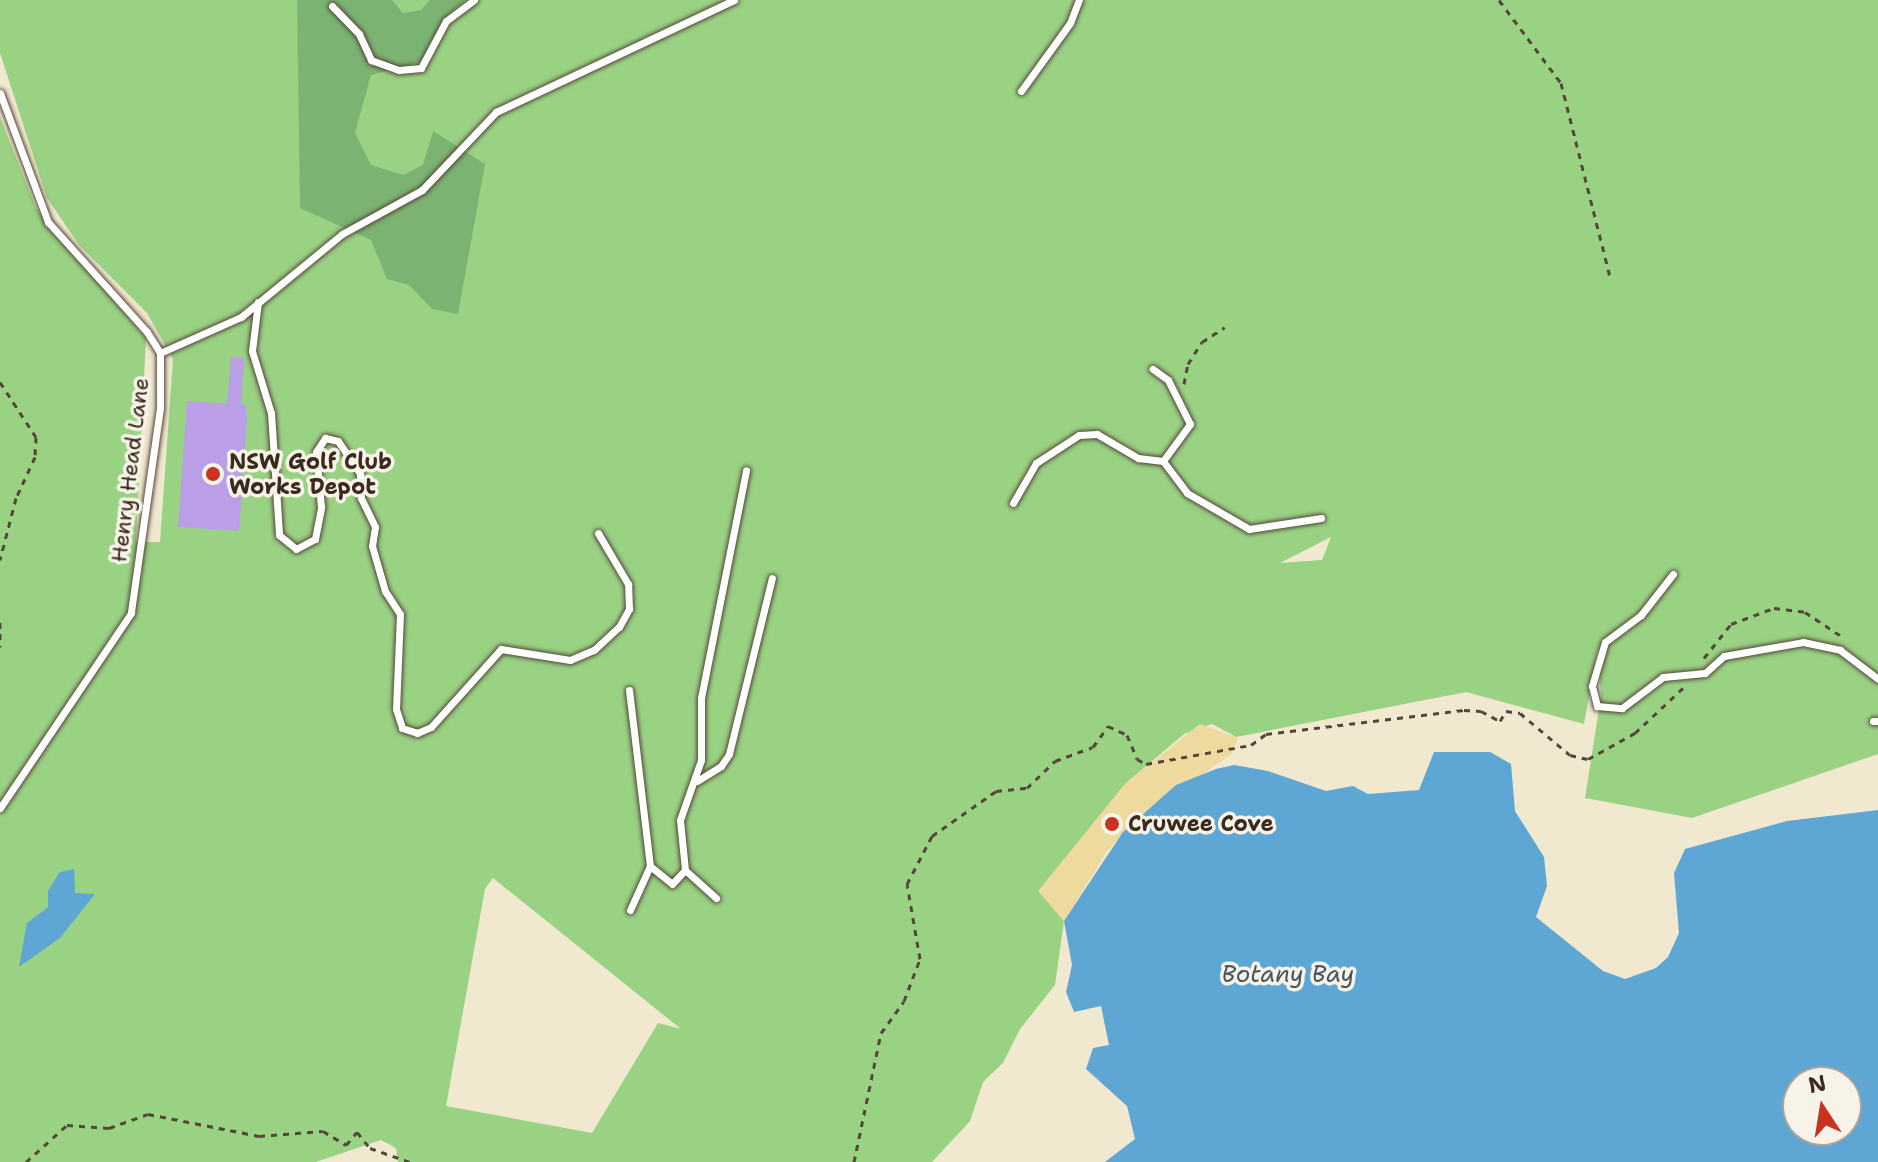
<!DOCTYPE html>
<html>
<head>
<meta charset="utf-8">
<style>
	body { margin:0 }
	#map { position:relative; width:1878px; height:1162px; overflow:hidden; background:#f0e8cf; font-family:"Shantell Sans",sans-serif }
	div>[style] { position:absolute }
	.green>* { inset:0; background:#9ad284 }
	.forest>* { inset:0; background:#7bb472 }
	.sand>* { inset:0; background:#eeda9e }
	.water>* { inset:0; background:#5ea7d5 }
	.building>* { inset:0; background:#ba9fe8 }
	.path>* { height:3px; margin-top:-1.5px; transform-origin:0; background:repeating-linear-gradient(90deg,#564639 0 6px,transparent 0 12px) }
	.roads { filter:drop-shadow(0 0 2px #564639) drop-shadow(0 0 2px #564639) }
	.lane>* { height:7px; margin:-3.5px; padding:0 3.5px; transform-origin:3.5px; border-radius:3.5px; background:#fff }
	.dots>* { width:22px; height:22px; translate:-50% -50%; box-sizing:border-box; border:4px solid #f7f3e8; border-radius:50% }
	span { translate:-50% -50%; white-space:nowrap; text-align:center; line-height:1.15; -webkit-text-stroke:7px #f7f3e8; paint-order:stroke }
	.poi-label { font-size:22px; color:#3b2a1e; font-weight:700 }
	.left { translate:0 -50%; text-align:left }
	.street-label { font-size:22px; color:#3b2a1e }
	.water-label { font-size:24px; color:#47565e; font-style:italic }
	.north { position:absolute; left:1782px; top:1066px; width:80px; height:80px; box-sizing:border-box; background:#f7f3e8; border:2px solid #aca397; border-radius:50%; rotate:348deg; font-size:22px; font-weight:700; line-height:32px; text-align:center; color:#3b2a1e }
	.north::after { content:''; display:block; margin:auto; width:28px; height:36px; background:#c8321e; clip-path:polygon(50% 0,100% 100%,50% 72%,0 100%) }
</style>
</head>
<body>
<div id="map">
	<div class="green">
		<div style="clip-path:polygon(evenodd,0 0,1878px 0,1878px 754px,1692px 818px,1585px 798px,1601px 696px,1598px 648px,1584px 724px,1466px 692px,1236px 737px,1212px 724px,1184px 734px,1125px 784px,1039px 891px,1064px 921px,1055px 985px,1020px 1029px,1003px 1063px,983px 1082px,970px 1121px,932px 1162px,398px 1162px,396px 1148px,381px 1140px,316px 1162px,0 1162px,0 117px,36px 208px,146px 338px,136px 542px,160px 542px,173px 359px,147px 313px,79px 245px,47px 198px,0 53px,0 0,1331px 537px,1322px 560px,1280px 563px,1331px 537px,0 0,493px 878px,681px 1029px,658px 1023px,592px 1133px,446px 1106px,485px 889px,493px 878px)"></div>
	</div>
	<div class="forest">
		<div style="clip-path:polygon(297px 0,392px 0,403px 13px,421px 10px,430px 0,465px 0,448px 14px,426px 60px,371px 75px,355px 133px,371px 165px,403px 175px,423px 165px,433px 131px,485px 164px,458px 314px,432px 309px,409px 285px,387px 279px,371px 240px,300px 208px)"></div>
	</div>
	<div class="sand">
		<div style="clip-path:polygon(1200px 724px,1238px 738px,1232px 754px,1140px 816px,1107px 851px,1064px 921px,1038px 891px,1125px 784px)"></div>
	</div>
	<div class="water">
		<div style="clip-path:polygon(evenodd,1434px 752px,1490px 752px,1511px 764px,1515px 811px,1544px 857px,1547px 886px,1536px 917px,1603px 971px,1625px 979px,1656px 968px,1668px 957px,1679px 933px,1674px 873px,1685px 849px,1787px 821px,1878px 810px,1878px 1162px,1105px 1162px,1135px 1139px,1127px 1106px,1086px 1069px,1093px 1048px,1109px 1045px,1101px 1006px,1074px 1012px,1066px 992px,1072px 965px,1064px 921px,1123px 832px,1176px 785px,1216px 769px,1234px 765px,1268px 771px,1326px 791px,1353px 786px,1368px 794px,1419px 790px,1434px 752px,1798px 1082px,1846px 1082px,1846px 1130px,1798px 1130px,1798px 1082px)"></div>
		<div style="clip-path:polygon(74px 869px,75px 893px,95px 894px,60px 938px,19px 967px,27px 923px,48px 907px,48px 891px,60px 872px)"></div>
	</div>
	<div class="building">
		<div style="clip-path:polygon(231px 357px,244px 358px,241px 404px,246px 405px,247px 421px,239px 531px,178px 527px,187px 401px,227px 404px)"></div>
	</div>
	<div class="path">
		<div style="left:1499px;top:0;width:104px;rotate:53.2deg"></div>
		<div style="left:1561px;top:83px;width:200px;rotate:75.8deg"></div>
		<div style="left:0;top:382px;width:66px;rotate:56.8deg"></div>
		<div style="left:36px;top:437px;width:20px;rotate:93deg"></div>
		<div style="left:35px;top:457px;width:45px;rotate:114.9deg"></div>
		<div style="left:16px;top:498px;width:64px;rotate:104.5deg"></div>
		<div style="left:1184px;top:384px;width:20px;rotate:-79deg"></div>
		<div style="left:1188px;top:364px;width:26px;rotate:-58deg"></div>
		<div style="left:1202px;top:342px;width:27px;rotate:-33deg"></div>
		<div style="left:0;top:622px;width:25px;rotate:90deg"></div>
		<div style="left:1704px;top:658px;width:43px;rotate:-51.5deg"></div>
		<div style="left:1731px;top:624px;width:46px;rotate:-20.4deg"></div>
		<div style="left:1774px;top:608px;width:31px;rotate:7deg"></div>
		<div style="left:1805px;top:612px;width:47px;rotate:33.7deg"></div>
		<div style="left:26px;top:1162px;width:55px;rotate:-42.1deg"></div>
		<div style="left:67px;top:1125px;width:42px;rotate:4.1deg"></div>
		<div style="left:109px;top:1128px;width:41px;rotate:-19.7deg"></div>
		<div style="left:148px;top:1114px;width:113px;rotate:11.2deg"></div>
		<div style="left:259px;top:1136px;width:64px;rotate:-4.5deg"></div>
		<div style="left:323px;top:1131px;width:27px;rotate:31deg"></div>
		<div style="left:346px;top:1145px;width:17px;rotate:-50deg"></div>
		<div style="left:357px;top:1132px;width:21px;rotate:51deg"></div>
		<div style="left:370px;top:1148px;width:42px;rotate:19.3deg"></div>
		<div style="left:854px;top:1162px;width:132px;rotate:-78.2deg"></div>
		<div style="left:881px;top:1033px;width:39px;rotate:-54deg"></div>
		<div style="left:904px;top:1001px;width:45px;rotate:-69.1deg"></div>
		<div style="left:920px;top:959px;width:76px;rotate:-99.8deg"></div>
		<div style="left:907px;top:884px;width:54px;rotate:-62.5deg"></div>
		<div style="left:932px;top:836px;width:78px;rotate:-35.1deg"></div>
		<div style="left:996px;top:791px;width:31px;rotate:-6deg"></div>
		<div style="left:1027px;top:788px;width:39px;rotate:-44deg"></div>
		<div style="left:1055px;top:761px;width:40px;rotate:-20.2deg"></div>
		<div style="left:1093px;top:747px;width:26px;rotate:-54deg"></div>
		<div style="left:1108px;top:726px;width:21px;rotate:25deg"></div>
		<div style="left:1127px;top:735px;width:26px;rotate:67deg"></div>
		<div style="left:1137px;top:759px;width:10px;rotate:29deg"></div>
		<div style="left:1146px;top:764px;width:107px;rotate:-10.3deg"></div>
		<div style="left:1251px;top:745px;width:19px;rotate:-36deg"></div>
		<div style="left:1266px;top:734px;width:199px;rotate:-6.9deg"></div>
		<div style="left:1464px;top:710px;width:17px;rotate:3deg"></div>
		<div style="left:1481px;top:711px;width:21px;rotate:28deg"></div>
		<div style="left:1500px;top:721px;width:12px;rotate:-59deg"></div>
		<div style="left:1506px;top:711px;width:14px;rotate:8deg"></div>
		<div style="left:1520px;top:713px;width:65px;rotate:40deg"></div>
		<div style="left:1570px;top:755px;width:18px;rotate:13deg"></div>
		<div style="left:1588px;top:759px;width:54px;rotate:-29deg"></div>
		<div style="left:1635px;top:733px;width:67px;rotate:-43.2deg"></div>
	</div>
	<div class="roads">
		<div class="lane">
			<div style="left:332px;top:6px;width:39px;rotate:46deg"></div>
			<div style="left:359px;top:34px;width:29px;rotate:65deg"></div>
			<div style="left:371px;top:60px;width:30px;rotate:20deg"></div>
			<div style="left:399px;top:70px;width:22px;rotate:-5deg"></div>
			<div style="left:421px;top:68px;width:53px;rotate:-62deg"></div>
			<div style="left:446px;top:21px;width:35px;rotate:-37deg"></div>
			<div style="left:1021px;top:91px;width:84px;rotate:-54.2deg"></div>
			<div style="left:1070px;top:23px;width:25px;rotate:-69deg"></div>
			<div style="left:0;top:93px;width:138px;rotate:69.6deg"></div>
			<div style="left:48px;top:222px;width:148px;rotate:48deg"></div>
			<div style="left:147px;top:332px;width:25px;rotate:58deg"></div>
			<div style="left:160px;top:353px;width:55px;rotate:90deg"></div>
			<div style="left:160px;top:408px;width:207px;rotate:98.1deg"></div>
			<div style="left:131px;top:613px;width:235px;rotate:123.9deg"></div>
			<div style="left:258px;top:302px;width:49px;rotate:97deg"></div>
			<div style="left:252px;top:351px;width:65px;rotate:73deg"></div>
			<div style="left:271px;top:413px;width:122px;rotate:86.2deg"></div>
			<div style="left:279px;top:535px;width:22px;rotate:39deg"></div>
			<div style="left:296px;top:549px;width:21px;rotate:-28deg"></div>
			<div style="left:315px;top:539px;width:33px;rotate:-79deg"></div>
			<div style="left:321px;top:507px;width:55px;rotate:-95.2deg"></div>
			<div style="left:316px;top:452px;width:17px;rotate:-57deg"></div>
			<div style="left:325px;top:438px;width:13px;rotate:13deg"></div>
			<div style="left:338px;top:441px;width:40px;rotate:56deg"></div>
			<div style="left:360px;top:474px;width:24px;rotate:88deg"></div>
			<div style="left:361px;top:498px;width:32px;rotate:64deg"></div>
			<div style="left:375px;top:527px;width:19px;rotate:99deg"></div>
			<div style="left:372px;top:546px;width:47px;rotate:73.9deg"></div>
			<div style="left:385px;top:591px;width:27px;rotate:57deg"></div>
			<div style="left:400px;top:614px;width:95px;rotate:92.4deg"></div>
			<div style="left:396px;top:709px;width:20px;rotate:72deg"></div>
			<div style="left:402px;top:728px;width:16px;rotate:18deg"></div>
			<div style="left:417px;top:733px;width:15px;rotate:-23deg"></div>
			<div style="left:431px;top:727px;width:105px;rotate:-48.1deg"></div>
			<div style="left:501px;top:649px;width:70px;rotate:9.1deg"></div>
			<div style="left:570px;top:660px;width:26px;rotate:-23deg"></div>
			<div style="left:594px;top:650px;width:34px;rotate:-43deg"></div>
			<div style="left:619px;top:627px;width:21px;rotate:-61deg"></div>
			<div style="left:629px;top:609px;width:25px;rotate:-92deg"></div>
			<div style="left:628px;top:584px;width:59px;rotate:-120.5deg"></div>
			<div style="left:160px;top:353px;width:89px;rotate:-24deg"></div>
			<div style="left:241px;top:317px;width:131px;rotate:-39.4deg"></div>
			<div style="left:342px;top:234px;width:91px;rotate:-28.8deg"></div>
			<div style="left:422px;top:190px;width:108px;rotate:-46.5deg"></div>
			<div style="left:496px;top:112px;width:263px;rotate:-25.2deg"></div>
			<div style="left:1163px;top:461px;width:40px;rotate:53deg"></div>
			<div style="left:1187px;top:493px;width:72px;rotate:30.1deg"></div>
			<div style="left:1249px;top:529px;width:73px;rotate:-8.7deg"></div>
			<div style="left:1013px;top:503px;width:46px;rotate:-60.1deg"></div>
			<div style="left:1036px;top:463px;width:51px;rotate:-33.1deg"></div>
			<div style="left:1079px;top:435px;width:18px;rotate:-3deg"></div>
			<div style="left:1097px;top:434px;width:48px;rotate:30.3deg"></div>
			<div style="left:1138px;top:458px;width:25px;rotate:7deg"></div>
			<div style="left:1163px;top:461px;width:46px;rotate:-53.9deg"></div>
			<div style="left:1190px;top:424px;width:49px;rotate:-116.6deg"></div>
			<div style="left:1168px;top:380px;width:19px;rotate:-144deg"></div>
			<div style="left:1673px;top:574px;width:52px;rotate:128deg"></div>
			<div style="left:1641px;top:615px;width:45px;rotate:143.1deg"></div>
			<div style="left:1605px;top:642px;width:46px;rotate:106.5deg"></div>
			<div style="left:1592px;top:686px;width:21px;rotate:76deg"></div>
			<div style="left:1597px;top:706px;width:25px;rotate:5deg"></div>
			<div style="left:1622px;top:708px;width:51px;rotate:-37.1deg"></div>
			<div style="left:1663px;top:677px;width:42px;rotate:-5.4deg"></div>
			<div style="left:1705px;top:673px;width:25px;rotate:-42deg"></div>
			<div style="left:1724px;top:656px;width:80px;rotate:-10deg"></div>
			<div style="left:1803px;top:642px;width:38px;rotate:12deg"></div>
			<div style="left:1840px;top:650px;width:48px;rotate:37.3deg"></div>
			<div style="left:629px;top:690px;width:177px;rotate:83.2deg"></div>
			<div style="left:1873px;top:721px;width:5px"></div>
			<div style="left:697px;top:781px;width:28px;rotate:-32deg"></div>
			<div style="left:721px;top:766px;width:14px;rotate:-56deg"></div>
			<div style="left:729px;top:754px;width:181px;rotate:-76.3deg"></div>
			<div style="left:685px;top:870px;width:50px;rotate:-95.7deg"></div>
			<div style="left:680px;top:820px;width:64px;rotate:-70.7deg"></div>
			<div style="left:701px;top:760px;width:62px;rotate:-90deg"></div>
			<div style="left:701px;top:698px;width:232px;rotate:-78.8deg"></div>
			<div style="left:630px;top:910px;width:48px;rotate:-65.6deg"></div>
			<div style="left:650px;top:866px;width:28px;rotate:39deg"></div>
			<div style="left:672px;top:884px;width:19px;rotate:-47deg"></div>
			<div style="left:685px;top:870px;width:42px;rotate:42.1deg"></div>
		</div>
	</div>
	<div class="dots">
		<div style="left:213px;top:474px;background:#c8321e"></div>
		<div style="left:1112px;top:824px;background:#c8321e"></div>
	</div>
	<div class="poi-label">
		<span class="left" style="left:229px;top:474px">NSW Golf Club<br>Works Depot</span>
		<span class="left" style="left:1128px;top:824px">Cruwee Cove</span>
	</div>
	<div class="street-label">
		<span style="left:130px;top:470px;rotate:-83deg">Henry Head Lane</span>
	</div>
	<div class="water-label">
		<span style="left:1288px;top:975px">Botany Bay</span>
	</div>
	<div class="north">N</div>
</div>
</body>
</html>
